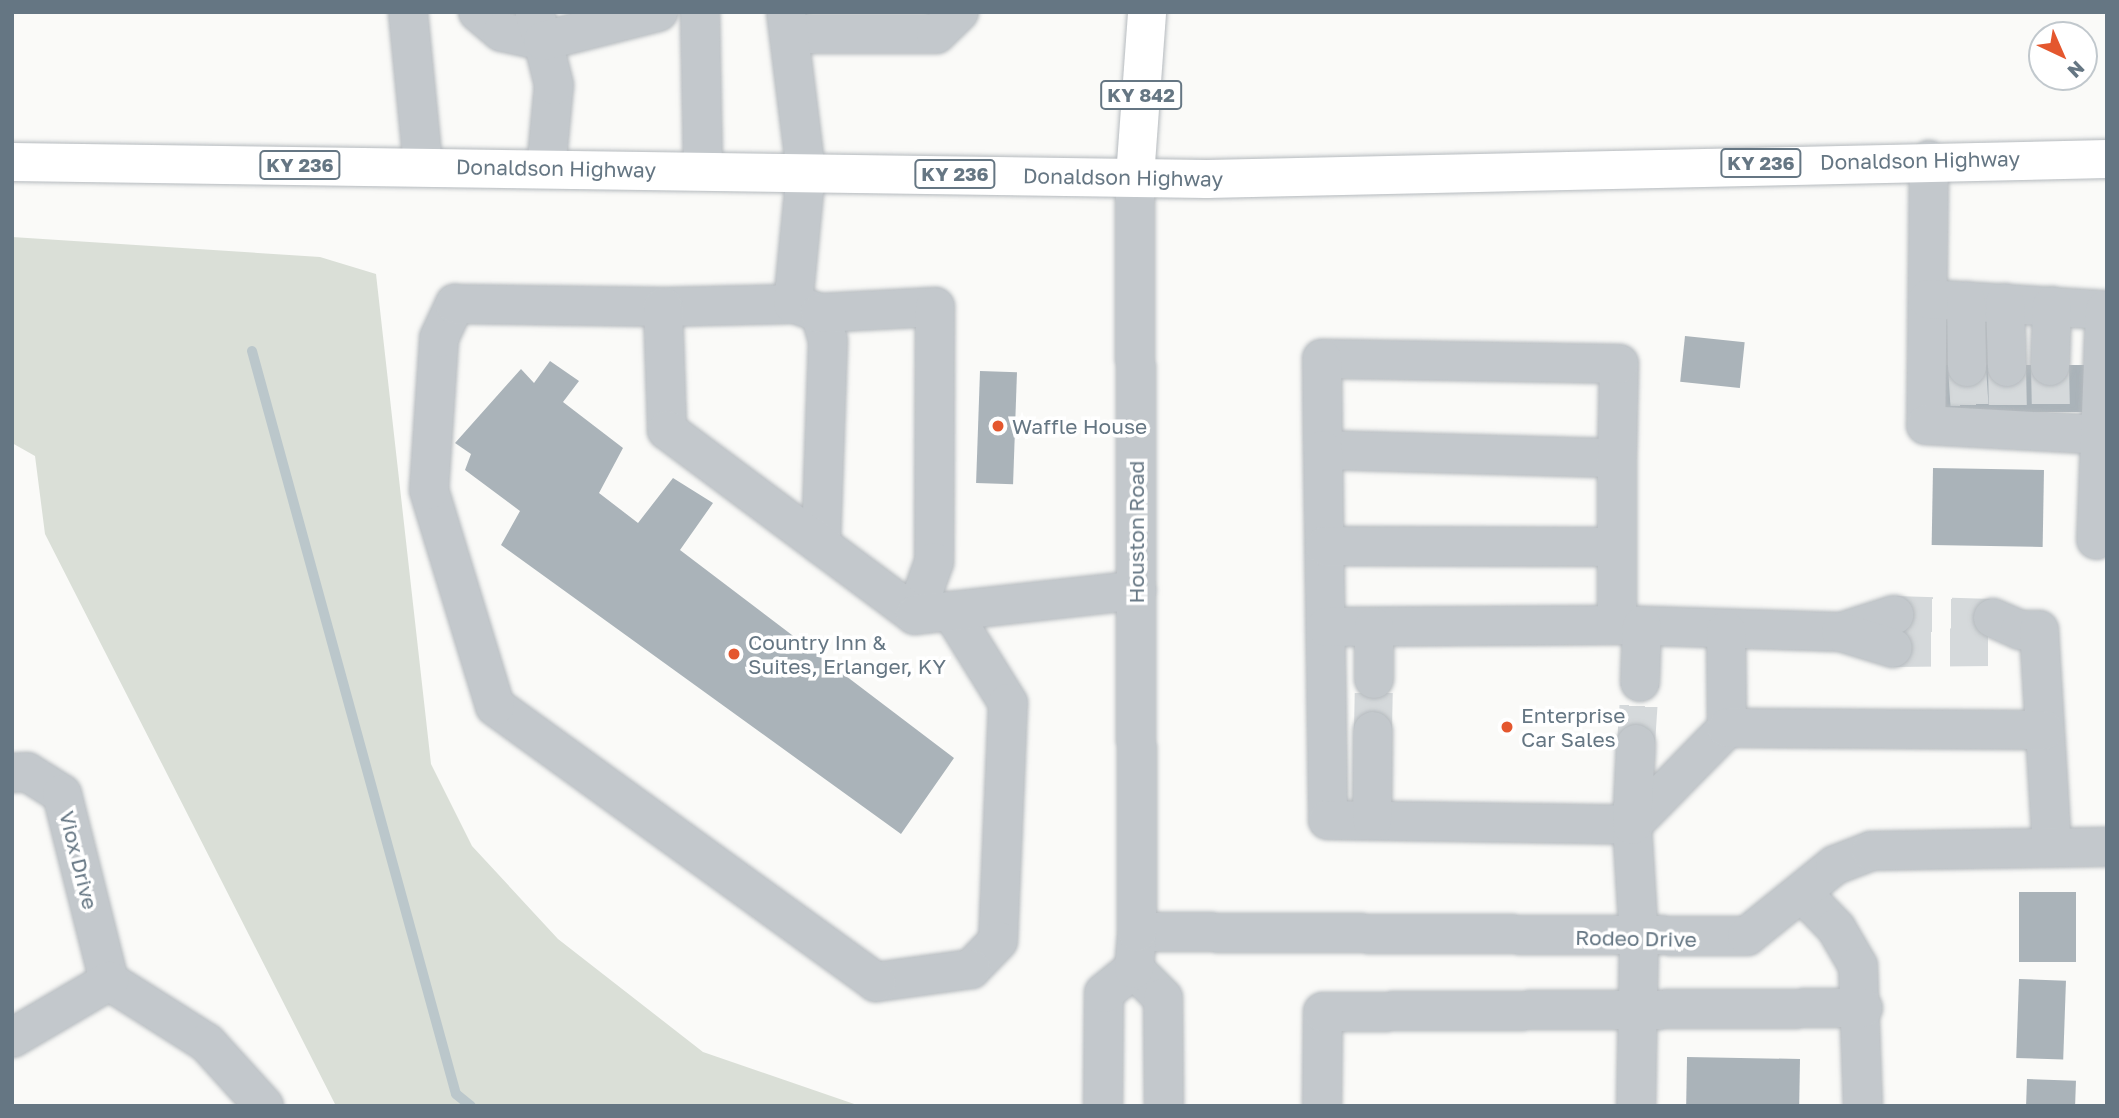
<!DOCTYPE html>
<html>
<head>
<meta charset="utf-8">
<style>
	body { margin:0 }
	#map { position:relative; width:2119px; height:1118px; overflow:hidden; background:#fafaf8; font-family:"Golos Text",sans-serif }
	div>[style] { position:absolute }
	.green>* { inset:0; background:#dadfd7 }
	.stream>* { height:10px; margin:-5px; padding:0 5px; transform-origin:5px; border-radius:5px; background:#bbc7cb }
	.building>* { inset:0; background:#aab3b9; transform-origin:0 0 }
	.minor-tunnel>* { height:38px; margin-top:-19px; transform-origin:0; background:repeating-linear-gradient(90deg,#d5d9db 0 38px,transparent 0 57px) }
	.roads { filter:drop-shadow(0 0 2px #b5babe) drop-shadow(0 0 2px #b5babe) }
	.minor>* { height:38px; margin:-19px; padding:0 19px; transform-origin:19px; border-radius:19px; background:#c3c8cc }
	.major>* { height:38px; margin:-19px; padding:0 19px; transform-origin:19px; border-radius:19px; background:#fff }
	.dots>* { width:19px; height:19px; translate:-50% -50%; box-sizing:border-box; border:4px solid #fff; border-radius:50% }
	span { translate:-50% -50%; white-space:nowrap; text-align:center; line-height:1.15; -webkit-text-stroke:7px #fff; paint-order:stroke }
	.shield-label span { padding:2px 5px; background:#fff; border:2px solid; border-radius:5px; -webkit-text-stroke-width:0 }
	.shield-label { font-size:19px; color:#657683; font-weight:700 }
	.street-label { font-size:21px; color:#657683 }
	.poi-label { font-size:21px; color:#657683 }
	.left { translate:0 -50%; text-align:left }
	.frame { position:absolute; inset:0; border:14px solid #657683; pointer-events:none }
	.north { position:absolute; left:2028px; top:21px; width:70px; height:70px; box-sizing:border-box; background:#fff; border:2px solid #c1c8cd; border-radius:50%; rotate:136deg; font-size:19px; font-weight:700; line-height:28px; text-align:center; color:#657683 }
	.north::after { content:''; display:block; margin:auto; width:24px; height:32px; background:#e4572e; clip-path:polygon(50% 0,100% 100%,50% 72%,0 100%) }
</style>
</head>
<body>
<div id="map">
	<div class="green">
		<div style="clip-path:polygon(12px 237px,320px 257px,376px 274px,431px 764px,472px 846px,558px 939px,703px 1052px,860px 1106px,336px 1106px,45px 534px,35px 456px,12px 443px)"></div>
	</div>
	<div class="stream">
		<div style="left:252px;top:351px;width:770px;rotate:74.65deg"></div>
		<div style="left:456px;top:1094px;width:19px;rotate:39deg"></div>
	</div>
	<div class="building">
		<div style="left:1685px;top:336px;width:60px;height:46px;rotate:6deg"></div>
		<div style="clip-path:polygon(550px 361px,579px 381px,563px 402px,623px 448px,599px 493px,638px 523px,673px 478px,713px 503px,680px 550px,954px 758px,901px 834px,501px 545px,520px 511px,465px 470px,471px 454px,455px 443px,521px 369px,534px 383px)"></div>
		<div style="left:2092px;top:365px;width:47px;height:161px;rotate:90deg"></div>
		<div style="left:980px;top:371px;width:37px;height:112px;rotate:2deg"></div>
		<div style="left:1933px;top:468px;width:111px;height:77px;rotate:1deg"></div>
		<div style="left:2019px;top:892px;width:57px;height:70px"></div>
		<div style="left:2019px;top:979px;width:47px;height:79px;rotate:2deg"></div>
		<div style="left:1800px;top:1059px;width:47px;height:113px;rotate:91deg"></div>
		<div style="left:2027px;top:1079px;width:49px;height:27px;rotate:2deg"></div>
	</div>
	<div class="minor-tunnel">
		<div style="left:2050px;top:366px;width:46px;rotate:88.8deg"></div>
		<div style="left:1967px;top:367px;width:46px;rotate:86.3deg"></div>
		<div style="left:2007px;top:367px;width:46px;rotate:88.8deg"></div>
		<div style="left:1894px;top:615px;width:99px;rotate:1.7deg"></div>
		<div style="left:1893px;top:648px;width:100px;rotate:-0.6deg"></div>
		<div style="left:1373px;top:731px;width:52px;rotate:-88.9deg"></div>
		<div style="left:1636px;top:744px;width:62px;rotate:-86.3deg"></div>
	</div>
	<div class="roads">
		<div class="minor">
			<div style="left:408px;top:12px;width:154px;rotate:84.4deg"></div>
			<div style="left:478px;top:12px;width:31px;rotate:40deg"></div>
			<div style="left:502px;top:32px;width:42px;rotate:12.4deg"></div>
			<div style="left:543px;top:41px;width:28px;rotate:-107deg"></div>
			<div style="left:700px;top:12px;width:159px;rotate:88.9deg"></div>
			<div style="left:789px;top:34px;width:147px"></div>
			<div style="left:936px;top:34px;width:32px;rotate:-44deg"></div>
			<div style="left:1929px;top:160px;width:265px;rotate:90.6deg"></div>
			<div style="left:1926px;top:425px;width:181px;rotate:3.2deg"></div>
			<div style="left:546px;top:169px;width:84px;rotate:-84.6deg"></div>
			<div style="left:554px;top:85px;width:45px;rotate:-104deg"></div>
			<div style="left:543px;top:41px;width:119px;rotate:-14.2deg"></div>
			<div style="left:1928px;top:299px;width:177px;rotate:3.6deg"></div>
			<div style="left:2105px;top:310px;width:230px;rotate:92.2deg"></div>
			<div style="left:1966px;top:301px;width:66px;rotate:89.1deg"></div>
			<div style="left:2005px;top:303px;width:64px;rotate:88.2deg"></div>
			<div style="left:795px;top:304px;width:27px;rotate:20deg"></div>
			<div style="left:820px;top:313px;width:29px;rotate:74deg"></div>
			<div style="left:828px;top:341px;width:204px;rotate:92deg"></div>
			<div style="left:663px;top:307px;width:130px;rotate:-1.3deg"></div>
			<div style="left:793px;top:304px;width:133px;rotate:-84.4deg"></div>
			<div style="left:806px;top:172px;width:161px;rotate:-97.1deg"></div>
			<div style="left:820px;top:313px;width:115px;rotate:-3deg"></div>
			<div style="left:935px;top:307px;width:255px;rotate:90.2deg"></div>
			<div style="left:934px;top:562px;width:56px;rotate:109.7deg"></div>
			<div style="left:2050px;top:366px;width:60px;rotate:-88.1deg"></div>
			<div style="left:1323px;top:450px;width:294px;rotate:1.6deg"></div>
			<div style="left:1617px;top:458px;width:94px;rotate:-88.8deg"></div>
			<div style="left:1619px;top:364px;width:297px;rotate:-179deg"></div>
			<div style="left:1322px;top:359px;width:91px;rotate:89.4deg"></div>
			<div style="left:1323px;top:450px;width:370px;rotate:89.2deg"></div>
			<div style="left:1328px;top:820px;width:304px;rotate:0.9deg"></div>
			<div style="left:1632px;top:825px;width:113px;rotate:86.5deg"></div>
			<div style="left:1639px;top:938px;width:168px;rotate:91deg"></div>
			<div style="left:1325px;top:546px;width:292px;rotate:0.2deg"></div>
			<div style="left:951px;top:611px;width:108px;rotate:58.2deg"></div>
			<div style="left:1008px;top:703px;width:238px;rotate:92.4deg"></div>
			<div style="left:998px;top:941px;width:39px;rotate:134deg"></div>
			<div style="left:971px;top:969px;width:96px;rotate:172.2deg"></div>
			<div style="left:876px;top:982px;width:470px;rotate:-144.1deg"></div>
			<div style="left:495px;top:706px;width:226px;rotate:-107deg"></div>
			<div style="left:429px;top:490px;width:152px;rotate:-86.2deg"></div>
			<div style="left:439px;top:338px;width:38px;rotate:-65deg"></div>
			<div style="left:455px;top:304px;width:208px;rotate:0.8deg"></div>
			<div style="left:663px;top:307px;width:123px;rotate:88.1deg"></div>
			<div style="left:667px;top:430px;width:309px;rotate:36.7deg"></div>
			<div style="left:915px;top:615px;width:223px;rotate:-6.4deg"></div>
			<div style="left:1993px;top:618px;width:30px;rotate:24deg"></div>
			<div style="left:2020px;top:630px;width:19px"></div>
			<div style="left:2039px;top:630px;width:218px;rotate:86.6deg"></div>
			<div style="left:1617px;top:625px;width:224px;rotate:1.8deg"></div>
			<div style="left:1841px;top:632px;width:56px;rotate:-17.8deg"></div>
			<div style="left:1326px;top:627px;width:291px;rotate:-0.4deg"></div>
			<div style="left:1617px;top:625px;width:167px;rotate:-90deg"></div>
			<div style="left:1726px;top:631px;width:97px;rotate:89.4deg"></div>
			<div style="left:1841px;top:632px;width:54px;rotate:17.1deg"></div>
			<div style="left:1374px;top:679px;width:52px;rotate:-90deg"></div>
			<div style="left:1640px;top:682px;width:56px;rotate:-88deg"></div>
			<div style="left:12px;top:773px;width:15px;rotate:-4deg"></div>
			<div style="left:27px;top:772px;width:41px;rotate:32.2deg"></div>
			<div style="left:62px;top:794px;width:193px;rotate:75.9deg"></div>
			<div style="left:109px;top:981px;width:116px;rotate:32.3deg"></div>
			<div style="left:207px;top:1043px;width:85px;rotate:47.9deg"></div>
			<div style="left:1372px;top:820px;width:89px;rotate:-89.4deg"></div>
			<div style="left:1632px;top:825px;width:136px;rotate:-45.6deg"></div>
			<div style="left:1727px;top:728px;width:317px;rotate:0.4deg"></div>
			<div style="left:1632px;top:825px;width:81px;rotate:-87.2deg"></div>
			<div style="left:1802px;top:893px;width:49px;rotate:45.8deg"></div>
			<div style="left:1836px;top:928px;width:44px;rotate:59.9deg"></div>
			<div style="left:1858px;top:966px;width:140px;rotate:88deg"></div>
			<div style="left:1137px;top:932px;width:610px;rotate:0.38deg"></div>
			<div style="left:1747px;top:936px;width:113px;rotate:-38.9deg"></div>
			<div style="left:1835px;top:865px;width:39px;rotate:-21deg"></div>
			<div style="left:1871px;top:851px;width:236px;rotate:-1deg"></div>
			<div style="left:1134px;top:969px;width:41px;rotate:45deg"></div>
			<div style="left:1163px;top:998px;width:108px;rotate:89.5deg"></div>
			<div style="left:12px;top:1038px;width:113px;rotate:-30.4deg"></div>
			<div style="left:1103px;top:1106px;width:113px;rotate:-89.5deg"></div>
			<div style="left:1104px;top:993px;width:38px;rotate:-39deg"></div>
			<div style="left:1134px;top:969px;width:37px;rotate:-85deg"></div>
			<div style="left:1137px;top:932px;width:755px;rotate:-90.15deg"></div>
			<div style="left:1322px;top:1106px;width:94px;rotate:-89.4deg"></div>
			<div style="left:1323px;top:1012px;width:540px;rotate:-0.42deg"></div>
		</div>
		<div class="major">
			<div style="left:12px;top:162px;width:1195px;rotate:0.82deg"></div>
			<div style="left:1207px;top:179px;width:900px;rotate:-1.27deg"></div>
			<div style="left:1135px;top:177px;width:165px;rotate:-85.8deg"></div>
		</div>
	</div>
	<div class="dots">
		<div style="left:998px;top:426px;background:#e4572e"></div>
		<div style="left:734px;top:654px;background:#e4572e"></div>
		<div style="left:1507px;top:727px;background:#e4572e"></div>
	</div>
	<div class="shield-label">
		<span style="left:1141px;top:95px">KY 842</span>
		<span style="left:1761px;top:163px">KY 236</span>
		<span style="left:300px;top:165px">KY 236</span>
		<span style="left:955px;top:174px">KY 236</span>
	</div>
	<div class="street-label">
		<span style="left:1920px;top:160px;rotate:-1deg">Donaldson Highway</span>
		<span style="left:556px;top:168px;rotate:1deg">Donaldson Highway</span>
		<span style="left:1123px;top:177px;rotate:1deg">Donaldson Highway</span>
		<span style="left:1136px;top:532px;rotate:-90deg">Houston Road</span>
		<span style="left:79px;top:860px;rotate:76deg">Viox Drive</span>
		<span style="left:1636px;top:938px;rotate:1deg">Rodeo Drive</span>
	</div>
	<div class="poi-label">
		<span class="left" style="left:1012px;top:426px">Waffle House</span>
		<span class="left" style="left:748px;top:654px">Country Inn &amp;<br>Suites, Erlanger, KY</span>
		<span class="left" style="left:1521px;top:727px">Enterprise<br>Car Sales</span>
	</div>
	<div class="frame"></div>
	<div class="north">N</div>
</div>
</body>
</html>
